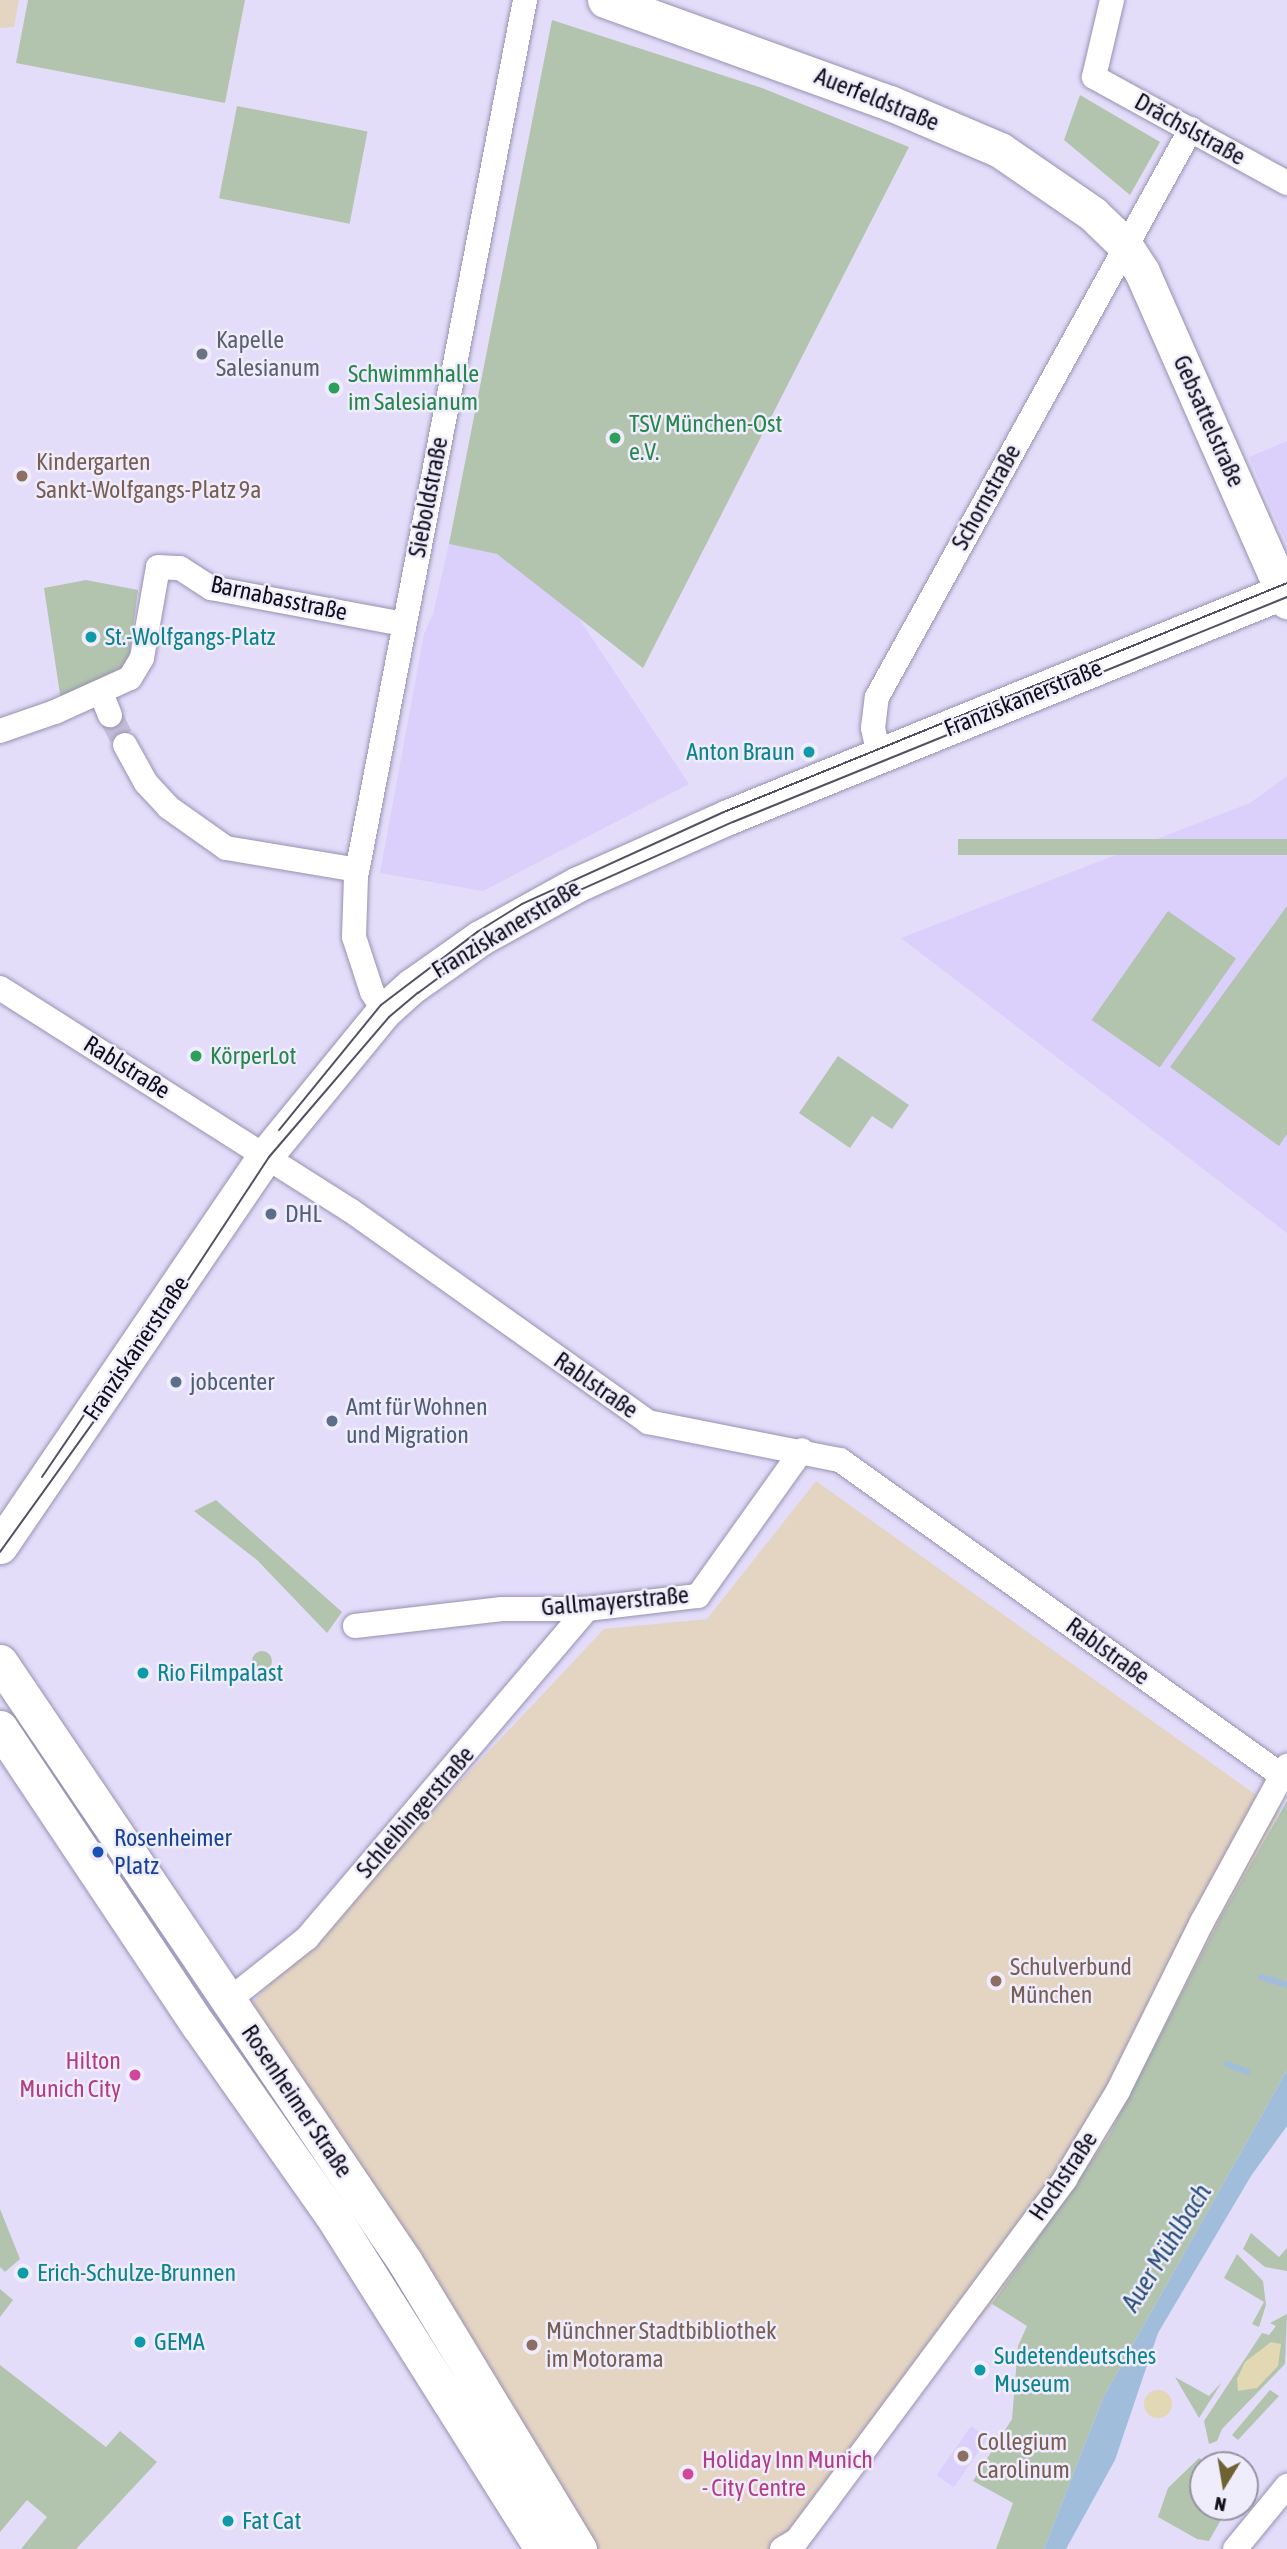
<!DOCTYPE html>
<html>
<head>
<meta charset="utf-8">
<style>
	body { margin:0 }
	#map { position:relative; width:1287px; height:2549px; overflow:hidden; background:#e3ddfa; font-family:"Asap Condensed",sans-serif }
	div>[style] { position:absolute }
	.commercial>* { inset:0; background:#e4d5c3 }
	.built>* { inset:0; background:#dad0fb; transform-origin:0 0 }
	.green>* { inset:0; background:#b2c4ae; transform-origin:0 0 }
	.round { border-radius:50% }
	.sand>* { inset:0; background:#e2d8b3 }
	.water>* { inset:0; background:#a1bddc }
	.stream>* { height:6px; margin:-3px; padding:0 3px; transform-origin:3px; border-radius:3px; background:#a1bddc }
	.street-tunnel>* { height:24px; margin-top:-12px; transform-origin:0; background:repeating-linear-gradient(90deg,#c4bed8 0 24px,transparent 0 36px) }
	.roads { filter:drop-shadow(0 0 2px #9891b2) drop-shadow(0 0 2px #9891b2) }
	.street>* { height:24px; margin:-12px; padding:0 12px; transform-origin:12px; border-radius:12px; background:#fff }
	.secondary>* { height:35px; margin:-17.5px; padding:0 17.5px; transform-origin:17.5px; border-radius:17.5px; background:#fff }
	.tram>* { height:2px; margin:-1px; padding:0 1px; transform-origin:1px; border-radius:1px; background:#545062 }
	.dots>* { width:19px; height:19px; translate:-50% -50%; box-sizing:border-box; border:4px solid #efecfb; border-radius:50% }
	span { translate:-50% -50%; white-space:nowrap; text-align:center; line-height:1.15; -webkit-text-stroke:5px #efecfb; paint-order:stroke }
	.street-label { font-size:24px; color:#110e1a }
	.worship-label { font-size:24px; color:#5b616d }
	.left { translate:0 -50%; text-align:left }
	.leisure-label { font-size:24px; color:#27864d }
	.education-label { font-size:24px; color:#785e54 }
	.culture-label { font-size:24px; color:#0d838f }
	.right { translate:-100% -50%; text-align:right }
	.service-label { font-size:24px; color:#4e5e75 }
	.transit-label { font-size:24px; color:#164399 }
	.hotel-label { font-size:24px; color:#b23c85 }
	.water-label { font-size:26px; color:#27507a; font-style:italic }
	.north { position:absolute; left:1189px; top:2451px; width:70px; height:70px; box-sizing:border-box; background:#efecfb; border:2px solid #9693a1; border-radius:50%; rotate:191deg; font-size:19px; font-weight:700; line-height:28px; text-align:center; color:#110e1a }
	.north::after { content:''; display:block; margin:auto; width:24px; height:32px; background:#6e6330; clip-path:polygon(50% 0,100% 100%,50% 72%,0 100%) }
</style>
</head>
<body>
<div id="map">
	<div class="commercial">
		<div style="clip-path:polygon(0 0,19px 0,14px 27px,0 28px)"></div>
		<div style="clip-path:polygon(816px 1481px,1280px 1812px,1108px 2137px,992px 2304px,784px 2549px,571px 2549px,246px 2009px,604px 1629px,707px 1619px)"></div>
	</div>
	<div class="built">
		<div style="clip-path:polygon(1287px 441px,1287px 544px,1249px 457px)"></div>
		<div style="clip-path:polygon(449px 544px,497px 554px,574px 611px,689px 784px,483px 891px,380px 873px,424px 634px,433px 614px)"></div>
		<div style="clip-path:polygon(1287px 776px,1287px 1233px,901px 938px,1250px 803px)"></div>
		<div style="left:971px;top:2426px;width:21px;height:60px;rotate:35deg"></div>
	</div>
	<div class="green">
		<div style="clip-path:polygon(28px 0,245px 0,225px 103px,16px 63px)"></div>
		<div style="clip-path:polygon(552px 20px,762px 88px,909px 147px,643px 668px,497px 554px,449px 544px)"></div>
		<div style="clip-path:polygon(1080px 95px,1160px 142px,1130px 195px,1064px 140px)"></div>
		<div style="left:237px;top:106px;width:133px;height:94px;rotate:11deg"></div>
		<div style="clip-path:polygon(86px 580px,138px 590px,128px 665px,61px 701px,44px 588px)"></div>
		<div style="left:1287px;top:839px;width:16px;height:329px;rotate:90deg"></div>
		<div style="clip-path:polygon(1287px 906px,1287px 1134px,1279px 1146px,1170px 1067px)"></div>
		<div style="left:1168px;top:911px;width:83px;height:133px;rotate:35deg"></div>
		<div style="clip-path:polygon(838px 1056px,909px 1105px,892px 1129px,872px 1116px,850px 1148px,799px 1113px)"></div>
		<div style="clip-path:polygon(216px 1500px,342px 1612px,327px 1633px,257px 1560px,194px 1511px)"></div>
		<div class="round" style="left:252px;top:1651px;width:20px;height:20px"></div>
		<div style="clip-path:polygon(1287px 1801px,1287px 2070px,1103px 2398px,1044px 2549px,996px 2549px,1013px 2503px,973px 2481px,1012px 2419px,1018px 2346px,1027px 2326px,992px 2304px,1108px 2137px,1221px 1917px)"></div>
		<div style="clip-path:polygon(0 2209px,20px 2259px,5px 2272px,0 2267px)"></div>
		<div style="clip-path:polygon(1251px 2233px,1279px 2257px,1287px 2248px,1287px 2271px,1265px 2267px,1243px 2249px)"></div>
		<div style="clip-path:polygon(1237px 2254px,1263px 2281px,1266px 2305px,1259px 2327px,1252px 2324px,1264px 2302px,1224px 2278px)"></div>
		<div style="clip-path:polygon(0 2289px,13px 2300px,0 2317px)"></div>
		<div style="clip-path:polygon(1287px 2314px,1285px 2364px,1222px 2429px,1217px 2441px,1209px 2444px,1204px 2421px,1262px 2333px,1269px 2335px,1276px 2326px,1270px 2323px)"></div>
		<div style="clip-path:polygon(0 2365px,106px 2447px,120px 2431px,157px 2462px,76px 2549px,21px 2549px,47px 2517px,27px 2500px,0 2532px)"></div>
		<div style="clip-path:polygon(1175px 2377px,1209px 2396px,1222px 2382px,1199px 2418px)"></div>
		<div style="clip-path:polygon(1270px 2390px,1279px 2396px,1238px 2440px,1232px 2435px)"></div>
		<div style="clip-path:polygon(1199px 2458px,1210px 2465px,1203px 2465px,1203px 2507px,1228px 2507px,1209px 2541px,1197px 2539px,1158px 2517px,1168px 2488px)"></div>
	</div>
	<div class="sand">
		<div style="clip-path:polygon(1271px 2342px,1281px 2344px,1278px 2366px,1257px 2388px,1238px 2391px,1237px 2379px,1245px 2362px)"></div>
		<div class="round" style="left:1144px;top:2390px;width:28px;height:28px"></div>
	</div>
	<div class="water">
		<div style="clip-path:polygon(1287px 2070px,1287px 2126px,1251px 2176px,1158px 2333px,1115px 2460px,1066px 2549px,1044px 2549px,1103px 2398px)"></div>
	</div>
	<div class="stream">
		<div style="left:1261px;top:1977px;width:27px;rotate:17deg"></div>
		<div style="left:1227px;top:2064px;width:22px;rotate:21deg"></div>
	</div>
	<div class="street-tunnel">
		<div style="left:110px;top:715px;width:34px;rotate:63deg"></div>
	</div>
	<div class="roads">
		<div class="street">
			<div style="left:1112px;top:0;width:79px;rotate:103.2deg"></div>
			<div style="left:1094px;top:77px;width:220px;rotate:28.8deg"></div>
			<div style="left:101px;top:693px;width:24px;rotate:68deg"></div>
			<div style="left:0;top:731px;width:58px;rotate:-19.1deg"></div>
			<div style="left:55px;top:712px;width:82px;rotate:-24.4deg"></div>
			<div style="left:130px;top:678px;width:23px;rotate:-59deg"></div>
			<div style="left:142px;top:658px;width:92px;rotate:-80deg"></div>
			<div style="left:158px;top:567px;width:22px;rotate:3deg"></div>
			<div style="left:180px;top:568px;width:37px;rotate:33deg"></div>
			<div style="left:211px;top:588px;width:195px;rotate:10.6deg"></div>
			<div style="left:125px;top:745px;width:43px;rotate:61.1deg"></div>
			<div style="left:146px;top:783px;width:33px;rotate:47deg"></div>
			<div style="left:168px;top:807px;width:71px;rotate:35.3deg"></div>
			<div style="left:226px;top:848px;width:133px;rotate:9.5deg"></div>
			<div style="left:879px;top:756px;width:29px;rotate:-102deg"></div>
			<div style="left:873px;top:728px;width:31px;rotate:-83deg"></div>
			<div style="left:877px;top:697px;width:649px;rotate:-61.07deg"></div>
			<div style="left:0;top:988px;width:414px;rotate:32.4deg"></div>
			<div style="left:350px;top:1210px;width:366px;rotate:35.4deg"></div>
			<div style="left:648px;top:1422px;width:196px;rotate:11.2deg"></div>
			<div style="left:840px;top:1460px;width:542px;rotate:35.54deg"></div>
			<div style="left:384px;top:1011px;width:22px;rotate:-122deg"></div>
			<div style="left:372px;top:992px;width:58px;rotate:-108.1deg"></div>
			<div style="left:354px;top:937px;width:60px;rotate:-88.1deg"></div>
			<div style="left:356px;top:877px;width:893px;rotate:-79.09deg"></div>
			<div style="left:355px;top:1626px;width:148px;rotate:-6.6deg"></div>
			<div style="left:502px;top:1609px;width:85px"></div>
			<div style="left:587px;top:1609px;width:112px;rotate:-6.7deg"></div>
			<div style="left:698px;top:1596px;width:179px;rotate:-54.5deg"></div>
			<div style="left:229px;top:2000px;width:100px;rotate:-38.5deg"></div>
			<div style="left:307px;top:1938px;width:432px;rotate:-49.6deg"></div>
			<div style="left:782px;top:2549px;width:17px;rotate:-31deg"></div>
			<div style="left:797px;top:2540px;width:50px;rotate:-53.1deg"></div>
			<div style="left:827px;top:2500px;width:400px;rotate:-53.4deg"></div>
			<div style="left:1065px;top:2179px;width:103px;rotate:-58.9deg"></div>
			<div style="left:1118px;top:2091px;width:189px;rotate:-63.6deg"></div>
			<div style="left:1202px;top:1922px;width:178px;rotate:-61.4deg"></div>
			<div style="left:1235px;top:2549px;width:82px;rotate:-50.5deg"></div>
		</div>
		<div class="secondary">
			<div style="left:605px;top:0;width:303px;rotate:19.9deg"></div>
			<div style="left:890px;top:103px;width:120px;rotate:23.1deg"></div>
			<div style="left:1000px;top:150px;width:113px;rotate:34.5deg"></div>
			<div style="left:1093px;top:214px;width:43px;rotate:44.1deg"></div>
			<div style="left:1124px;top:244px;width:33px;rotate:57deg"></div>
			<div style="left:1142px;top:272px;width:360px;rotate:66.2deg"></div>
			<div style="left:0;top:1546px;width:473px;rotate:-55.8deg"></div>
			<div style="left:266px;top:1155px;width:186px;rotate:-50.7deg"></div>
			<div style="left:384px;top:1011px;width:38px;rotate:-42deg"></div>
			<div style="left:412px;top:986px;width:83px;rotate:-35.2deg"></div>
			<div style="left:480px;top:938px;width:112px;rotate:-28.9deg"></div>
			<div style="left:578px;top:884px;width:164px;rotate:-24.1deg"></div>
			<div style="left:728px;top:817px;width:603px;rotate:-22.1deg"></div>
			<div style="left:0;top:1662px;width:724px;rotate:55.98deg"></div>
			<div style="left:405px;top:2262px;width:336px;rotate:58.8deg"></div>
			<div style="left:0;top:1728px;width:358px;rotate:56.3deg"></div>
			<div style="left:199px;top:2026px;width:231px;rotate:54.9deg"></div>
			<div style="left:332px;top:2215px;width:395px;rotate:57.8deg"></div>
		</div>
	</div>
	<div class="tram">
		<div style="left:279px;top:1130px;width:161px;rotate:-50.8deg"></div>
		<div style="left:381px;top:1005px;width:121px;rotate:-37.2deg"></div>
		<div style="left:477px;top:932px;width:53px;rotate:-31.9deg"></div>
		<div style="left:522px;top:904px;width:222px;rotate:-24.5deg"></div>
		<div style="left:724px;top:812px;width:608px;rotate:-22.13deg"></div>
		<div style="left:42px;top:1477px;width:235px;rotate:-55.8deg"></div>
		<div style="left:0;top:1552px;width:192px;rotate:-54.3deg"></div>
		<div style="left:112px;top:1396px;width:286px;rotate:-56.7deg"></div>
		<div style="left:269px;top:1157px;width:184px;rotate:-49.4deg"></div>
		<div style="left:389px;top:1017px;width:38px;rotate:-40deg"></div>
		<div style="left:418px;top:993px;width:82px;rotate:-36.6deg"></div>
		<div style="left:484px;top:944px;width:110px;rotate:-29.4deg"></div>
		<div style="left:580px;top:890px;width:167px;rotate:-24deg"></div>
		<div style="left:733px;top:822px;width:598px;rotate:-22.1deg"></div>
	</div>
	<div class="dots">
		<div style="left:202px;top:354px;background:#6b7280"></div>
		<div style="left:334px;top:388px;background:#2e9e5b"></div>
		<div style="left:615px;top:438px;background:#2e9e5b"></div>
		<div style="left:22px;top:476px;background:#8d6e63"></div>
		<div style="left:91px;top:637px;background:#0f9aa8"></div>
		<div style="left:809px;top:752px;background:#0f9aa8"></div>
		<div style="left:196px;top:1056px;background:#2e9e5b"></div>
		<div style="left:271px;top:1214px;background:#5c6f8a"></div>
		<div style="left:176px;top:1382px;background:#5c6f8a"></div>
		<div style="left:332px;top:1421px;background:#5c6f8a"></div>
		<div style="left:143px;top:1673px;background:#0f9aa8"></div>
		<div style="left:98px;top:1852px;background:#1a4fb4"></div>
		<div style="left:996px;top:1981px;background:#8d6e63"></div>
		<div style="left:135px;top:2075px;background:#d1479c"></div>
		<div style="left:23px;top:2273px;background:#0f9aa8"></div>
		<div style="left:140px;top:2342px;background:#0f9aa8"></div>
		<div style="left:532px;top:2345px;background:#8d6e63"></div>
		<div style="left:980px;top:2370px;background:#0f9aa8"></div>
		<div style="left:963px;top:2456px;background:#8d6e63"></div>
		<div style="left:688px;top:2474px;background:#d1479c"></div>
		<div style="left:228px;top:2521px;background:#0f9aa8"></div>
	</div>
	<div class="street-label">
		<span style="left:877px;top:99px;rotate:22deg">Auerfeldstraße</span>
		<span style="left:1190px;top:129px;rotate:29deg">Drächslstraße</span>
		<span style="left:1209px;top:421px;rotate:66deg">Gebsattelstraße</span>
		<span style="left:428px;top:497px;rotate:-79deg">Sieboldstraße</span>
		<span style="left:986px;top:497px;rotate:-61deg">Schornstraße</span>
		<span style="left:279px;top:598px;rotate:12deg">Barnabasstraße</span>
		<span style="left:1023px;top:698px;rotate:-22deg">Franziskanerstraße</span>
		<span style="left:506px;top:929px;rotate:-31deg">Franziskanerstraße</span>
		<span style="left:127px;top:1067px;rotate:32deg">Rablstraße</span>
		<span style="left:136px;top:1348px;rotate:-56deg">Franziskanerstraße</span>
		<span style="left:596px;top:1385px;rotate:35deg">Rablstraße</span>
		<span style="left:615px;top:1601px;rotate:-5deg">Gallmayerstraße</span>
		<span style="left:1108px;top:1651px;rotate:36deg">Rablstraße</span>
		<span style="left:415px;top:1812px;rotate:-49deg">Schleibingerstraße</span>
		<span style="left:297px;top:2101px;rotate:56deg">Rosenheimer Straße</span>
		<span style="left:1063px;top:2176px;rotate:-56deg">Hochstraße</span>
	</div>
	<div class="worship-label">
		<span class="left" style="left:216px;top:354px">Kapelle<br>Salesianum</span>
	</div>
	<div class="leisure-label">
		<span class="left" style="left:348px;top:388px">Schwimmhalle<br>im Salesianum</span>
		<span class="left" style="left:629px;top:438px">TSV München-Ost<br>e.V.</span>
		<span class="left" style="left:210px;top:1056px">KörperLot</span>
	</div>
	<div class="education-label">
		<span class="left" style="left:36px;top:476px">Kindergarten<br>Sankt-Wolfgangs-Platz 9a</span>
		<span class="left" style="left:1010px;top:1981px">Schulverbund<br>München</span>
		<span class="left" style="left:546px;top:2345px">Münchner Stadtbibliothek<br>im Motorama</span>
		<span class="left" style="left:977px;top:2456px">Collegium<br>Carolinum</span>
	</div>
	<div class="culture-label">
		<span class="left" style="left:105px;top:637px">St.-Wolfgangs-Platz</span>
		<span class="right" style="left:795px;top:752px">Anton Braun</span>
		<span class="left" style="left:157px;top:1673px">Rio Filmpalast</span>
		<span class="left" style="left:37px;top:2273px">Erich-Schulze-Brunnen</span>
		<span class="left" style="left:154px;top:2342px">GEMA</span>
		<span class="left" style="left:994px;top:2370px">Sudetendeutsches<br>Museum</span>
		<span class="left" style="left:242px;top:2521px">Fat Cat</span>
	</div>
	<div class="service-label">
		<span class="left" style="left:285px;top:1214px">DHL</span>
		<span class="left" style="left:190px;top:1382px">jobcenter</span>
		<span class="left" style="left:346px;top:1421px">Amt für Wohnen<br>und Migration</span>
	</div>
	<div class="transit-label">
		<span class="left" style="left:114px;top:1852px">Rosenheimer<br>Platz</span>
	</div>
	<div class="hotel-label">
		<span class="right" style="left:121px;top:2075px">Hilton<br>Munich City</span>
		<span class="left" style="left:702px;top:2474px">Holiday Inn Munich<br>- City Centre</span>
	</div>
	<div class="water-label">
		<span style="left:1167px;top:2248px;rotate:-58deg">Auer Mühlbach</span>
	</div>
	<div class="north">N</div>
</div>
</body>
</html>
